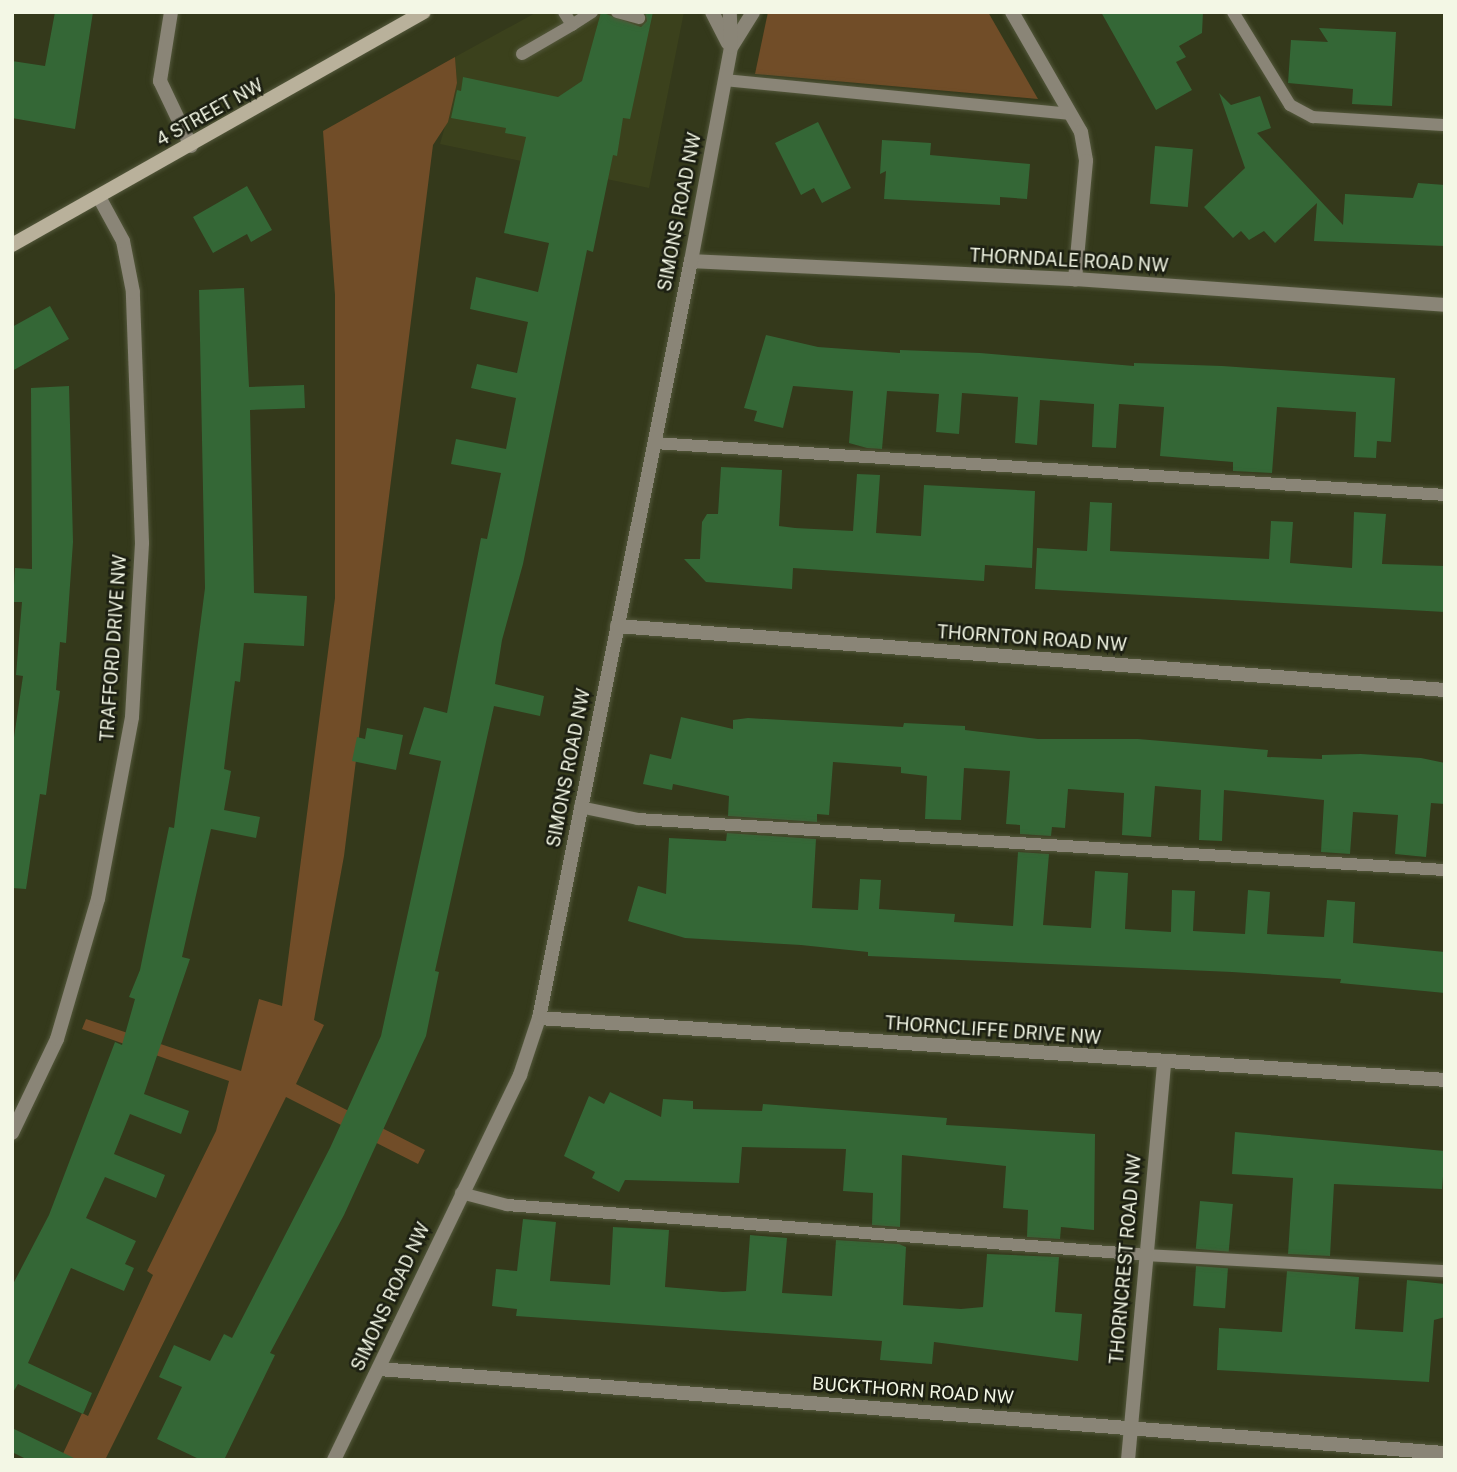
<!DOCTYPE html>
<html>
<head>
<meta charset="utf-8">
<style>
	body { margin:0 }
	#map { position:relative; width:1457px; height:1472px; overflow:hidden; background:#34391b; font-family:"Public Sans",sans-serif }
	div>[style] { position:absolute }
	.built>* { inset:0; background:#3b411c }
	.green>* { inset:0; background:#714d28 }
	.building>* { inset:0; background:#346736; transform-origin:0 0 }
	.roads { filter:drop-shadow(0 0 2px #53573b) drop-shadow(0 0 2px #53573b) }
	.service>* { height:12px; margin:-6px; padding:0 6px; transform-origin:6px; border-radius:6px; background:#8a8577 }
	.minor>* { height:14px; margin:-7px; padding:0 7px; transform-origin:7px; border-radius:7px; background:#8a8577 }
	.secondary>* { height:14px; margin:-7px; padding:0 7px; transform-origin:7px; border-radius:7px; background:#b9b19b }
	span { translate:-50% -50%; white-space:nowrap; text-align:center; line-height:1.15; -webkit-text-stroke:5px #1c1f12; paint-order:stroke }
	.street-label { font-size:18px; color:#f3f7e5 }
	.frame { position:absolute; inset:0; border:14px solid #f3f7e5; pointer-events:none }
</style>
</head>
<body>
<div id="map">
	<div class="built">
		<div style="clip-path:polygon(537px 12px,684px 12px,649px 188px,440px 144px,457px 83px,455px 57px)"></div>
	</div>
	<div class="green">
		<div style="clip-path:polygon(768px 12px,988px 12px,1038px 99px,755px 74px)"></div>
		<div style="clip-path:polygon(455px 57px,457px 83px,448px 122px,433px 145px,344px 856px,314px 1020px,324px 1025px,296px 1084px,425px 1150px,418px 1164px,286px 1097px,105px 1460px,60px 1460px,82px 1413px,88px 1416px,153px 1275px,147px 1271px,216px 1131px,229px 1081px,82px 1029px,86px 1019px,241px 1071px,259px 999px,282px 1006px,335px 598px,335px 295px,323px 131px)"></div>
	</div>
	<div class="building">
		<div style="clip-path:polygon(55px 12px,93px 12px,75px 129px,12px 118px,12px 61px,45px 66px)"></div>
		<div style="clip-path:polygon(601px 12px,641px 27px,647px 21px,645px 12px,653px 12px,630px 119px,623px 118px,617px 156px,613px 155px,593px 252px,587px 250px,523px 564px,502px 640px,495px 684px,544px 696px,540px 716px,494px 706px,435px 971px,439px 972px,426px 1036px,344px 1215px,270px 1353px,275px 1355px,224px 1460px,201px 1460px,157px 1439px,182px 1387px,159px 1377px,174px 1345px,210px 1361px,224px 1334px,232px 1338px,330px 1148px,381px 1036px,441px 761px,409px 754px,424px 707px,447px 713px,481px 538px,487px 539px,501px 473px,451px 464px,456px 439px,506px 449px,516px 398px,471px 388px,477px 364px,517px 373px,528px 322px,470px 309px,476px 277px,538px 292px,549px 243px,504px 233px,526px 137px,505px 133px,506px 128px,451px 118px,457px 90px,461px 91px,463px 77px,558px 97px,582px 81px)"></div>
		<div style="clip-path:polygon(1101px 12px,1203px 12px,1202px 33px,1179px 46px,1186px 57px,1176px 62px,1192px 90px,1156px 110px)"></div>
		<div style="clip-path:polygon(1319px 28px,1396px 32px,1392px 106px,1352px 104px,1353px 89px,1288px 83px,1291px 40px,1328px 42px)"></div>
		<div style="clip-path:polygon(1219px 93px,1231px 105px,1260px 96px,1271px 128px,1257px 133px,1343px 225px,1345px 194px,1413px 198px,1418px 183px,1445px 185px,1445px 246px,1314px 241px,1317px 203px,1275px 243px,1264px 231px,1249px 240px,1241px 231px,1233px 238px,1204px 207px,1245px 168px)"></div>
		<div style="clip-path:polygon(818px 122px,851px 188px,822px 203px,814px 188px,801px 195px,775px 143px)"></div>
		<div style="clip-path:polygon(882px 140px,931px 143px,930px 155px,1030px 164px,1027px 199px,1000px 197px,1000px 205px,884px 199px,886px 171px,880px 174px)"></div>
		<div style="left:1155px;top:146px;width:38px;height:58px;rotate:5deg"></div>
		<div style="clip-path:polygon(247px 186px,272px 230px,251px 242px,247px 234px,213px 253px,193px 217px)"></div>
		<div style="clip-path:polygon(244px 288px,249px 387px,304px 385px,305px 408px,250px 410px,254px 593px,307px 596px,304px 646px,244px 643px,240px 682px,235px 681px,224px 769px,231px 771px,224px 810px,260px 817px,256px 838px,211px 829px,182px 957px,190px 959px,144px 1094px,189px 1111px,181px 1134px,130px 1114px,114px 1154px,165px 1175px,156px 1198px,105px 1177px,86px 1218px,136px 1241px,125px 1264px,134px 1268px,124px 1291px,71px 1268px,28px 1363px,92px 1393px,83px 1414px,18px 1384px,12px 1394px,12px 1286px,49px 1215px,115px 1042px,122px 1045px,135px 999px,129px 997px,140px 970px,169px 827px,174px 828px,205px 588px,199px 290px)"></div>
		<div style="clip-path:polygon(50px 306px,69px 339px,12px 371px,12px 327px)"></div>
		<div style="clip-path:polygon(766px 335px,818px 347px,900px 353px,900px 350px,980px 353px,1134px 366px,1134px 363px,1222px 366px,1395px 378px,1391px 442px,1377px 441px,1376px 458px,1354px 457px,1356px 412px,1277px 407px,1272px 473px,1233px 471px,1233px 462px,1160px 456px,1164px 407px,1119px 404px,1116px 448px,1092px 447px,1094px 404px,1040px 400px,1037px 445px,1015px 443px,1018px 397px,962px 393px,959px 434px,936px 432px,939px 394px,887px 391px,882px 449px,867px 448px,849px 443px,853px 391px,793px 386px,783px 428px,754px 421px,757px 411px,744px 408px)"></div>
		<div style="clip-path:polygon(69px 386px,73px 542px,66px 643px,60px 642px,56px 690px,60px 691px,50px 765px,46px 795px,40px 794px,26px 889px,12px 888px,12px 751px,23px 676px,16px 675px,22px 602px,13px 602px,15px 568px,32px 569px,31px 388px)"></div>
		<div style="clip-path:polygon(721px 467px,782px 470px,779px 526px,795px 528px,853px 531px,857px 474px,880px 475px,876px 533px,921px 536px,924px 485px,1035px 491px,1032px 568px,985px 565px,984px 581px,793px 568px,792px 589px,706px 582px,684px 559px,700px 559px,702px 522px,707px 514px,718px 514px)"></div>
		<div style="clip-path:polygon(1090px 502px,1112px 503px,1110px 551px,1269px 559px,1271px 521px,1293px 522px,1290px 563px,1352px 568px,1354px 512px,1386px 514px,1382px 564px,1445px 566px,1445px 612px,1035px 589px,1037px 548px,1087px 551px)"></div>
		<div style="clip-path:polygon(681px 717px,733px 729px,733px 720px,748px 718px,903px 727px,904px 723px,965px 726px,965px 730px,1038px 739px,1138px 739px,1268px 750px,1267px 757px,1322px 759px,1322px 755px,1361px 754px,1421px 758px,1445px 763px,1445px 804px,1431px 803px,1426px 857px,1395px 854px,1398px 815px,1353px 812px,1350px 854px,1321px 852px,1324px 800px,1224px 790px,1222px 841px,1199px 840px,1201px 790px,1155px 786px,1151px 837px,1122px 835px,1124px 793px,1068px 789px,1065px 828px,1052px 827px,1051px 836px,1020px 834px,1020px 825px,1006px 824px,1010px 771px,964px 768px,961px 820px,925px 819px,927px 776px,901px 773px,901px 767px,833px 762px,829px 815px,817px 814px,817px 822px,728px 816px,729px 796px,673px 784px,672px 790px,643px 784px,650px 754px,671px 759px)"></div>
		<div style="clip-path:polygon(367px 728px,403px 735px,396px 770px,352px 761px,357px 737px,365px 739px)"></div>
		<div style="clip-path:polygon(727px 833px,816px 839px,812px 908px,858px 910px,860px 879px,881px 880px,879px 909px,955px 914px,954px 922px,1013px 926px,1018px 852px,1049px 854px,1043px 925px,1091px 928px,1095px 871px,1128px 873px,1125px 929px,1171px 932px,1172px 890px,1195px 891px,1193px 931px,1245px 934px,1248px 890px,1270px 892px,1267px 934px,1324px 937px,1327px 900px,1355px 902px,1353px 943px,1445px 952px,1445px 993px,1340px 983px,1341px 979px,1232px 972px,868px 956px,868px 952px,801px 945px,685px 938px,628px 921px,638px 886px,666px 894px,669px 838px,726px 841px)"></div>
		<div style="clip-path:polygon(610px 1092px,661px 1117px,663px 1099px,693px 1101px,693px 1109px,762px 1111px,763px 1104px,947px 1118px,946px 1125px,1095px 1134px,1094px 1230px,1061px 1227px,1060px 1239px,1027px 1237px,1028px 1210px,1003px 1208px,1006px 1166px,902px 1155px,900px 1227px,872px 1225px,873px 1193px,843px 1191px,846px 1149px,742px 1147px,739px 1183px,625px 1180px,619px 1192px,592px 1178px,595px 1172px,564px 1156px,589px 1096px,604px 1104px)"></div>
		<div style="clip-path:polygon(1235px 1132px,1445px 1151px,1442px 1189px,1334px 1184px,1330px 1256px,1288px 1254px,1293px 1178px,1232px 1174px)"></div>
		<div style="left:1200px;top:1201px;width:33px;height:48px;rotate:5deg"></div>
		<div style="clip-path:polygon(523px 1219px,556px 1222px,550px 1281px,610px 1285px,613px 1227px,669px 1230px,665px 1287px,723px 1292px,746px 1291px,750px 1235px,787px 1238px,782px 1293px,832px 1296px,836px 1240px,899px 1244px,906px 1247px,903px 1305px,961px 1309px,983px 1307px,987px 1254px,1059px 1257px,1055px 1312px,1082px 1314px,1078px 1361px,934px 1342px,932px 1364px,880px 1360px,882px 1341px,516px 1316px,517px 1309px,492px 1306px,496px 1269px,517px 1271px)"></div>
		<div style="left:1196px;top:1266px;width:32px;height:40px;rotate:4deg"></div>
		<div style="clip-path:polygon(1287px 1271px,1359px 1277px,1355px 1329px,1403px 1332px,1407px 1280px,1445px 1284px,1445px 1317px,1434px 1320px,1429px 1382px,1217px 1370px,1219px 1328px,1282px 1332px)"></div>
		<div style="clip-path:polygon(12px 1428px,78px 1460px,28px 1460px,12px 1452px)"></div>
	</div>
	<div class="roads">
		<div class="service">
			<div style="left:564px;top:12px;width:15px;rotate:58deg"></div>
			<div style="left:572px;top:25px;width:24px;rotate:-33deg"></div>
			<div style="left:617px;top:12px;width:23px;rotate:15deg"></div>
			<div style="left:1233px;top:12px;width:109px;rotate:58.5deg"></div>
			<div style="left:1290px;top:105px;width:26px;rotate:28deg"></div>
			<div style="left:1313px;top:117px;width:132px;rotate:3.5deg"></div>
			<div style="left:522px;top:54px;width:58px;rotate:-30.1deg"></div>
			<div style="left:725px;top:80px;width:347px;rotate:5.6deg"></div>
			<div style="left:654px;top:443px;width:793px;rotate:3.76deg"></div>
			<div style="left:580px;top:807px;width:59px;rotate:11.7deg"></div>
			<div style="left:638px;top:819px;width:809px;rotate:3.62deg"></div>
			<div style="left:461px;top:1193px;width:48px;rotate:14.6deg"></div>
			<div style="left:507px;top:1205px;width:641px;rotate:4.47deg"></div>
			<div style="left:1146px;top:1255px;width:299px;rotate:3.1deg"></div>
		</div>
		<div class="minor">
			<div style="left:171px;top:12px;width:70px;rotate:99.1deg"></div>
			<div style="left:160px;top:81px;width:72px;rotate:64.5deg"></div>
			<div style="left:712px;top:12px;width:35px;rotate:63deg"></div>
			<div style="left:1012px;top:12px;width:138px;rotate:60.1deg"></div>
			<div style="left:1081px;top:132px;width:29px;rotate:80deg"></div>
			<div style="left:1086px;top:161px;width:119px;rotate:95.3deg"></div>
			<div style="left:732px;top:46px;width:40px;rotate:-58deg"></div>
			<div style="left:691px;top:261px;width:384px;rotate:2.7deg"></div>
			<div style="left:1075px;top:279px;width:371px;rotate:4deg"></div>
			<div style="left:617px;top:626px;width:830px;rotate:4.42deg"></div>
			<div style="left:539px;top:1018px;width:908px;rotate:3.91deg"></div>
			<div style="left:12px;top:1133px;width:104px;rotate:-64.4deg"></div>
			<div style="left:57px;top:1039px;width:146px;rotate:-73.7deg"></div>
			<div style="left:98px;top:899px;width:185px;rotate:-79.4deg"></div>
			<div style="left:132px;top:717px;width:174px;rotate:-86.7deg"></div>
			<div style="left:142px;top:543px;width:251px;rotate:-92.1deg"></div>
			<div style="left:133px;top:292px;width:52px;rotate:-101.1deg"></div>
			<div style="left:123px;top:241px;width:50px;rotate:-118.6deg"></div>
			<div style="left:379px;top:1369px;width:1069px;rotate:4.51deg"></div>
			<div style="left:334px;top:1460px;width:428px;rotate:-64.2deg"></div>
			<div style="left:520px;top:1075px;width:60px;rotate:-71.6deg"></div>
			<div style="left:539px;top:1018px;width:772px;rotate:-78.65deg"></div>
			<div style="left:691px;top:261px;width:218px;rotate:-79.4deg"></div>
			<div style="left:731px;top:47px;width:35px;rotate:-92deg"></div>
			<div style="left:1128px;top:1460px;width:399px;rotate:-84.8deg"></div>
		</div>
		<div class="secondary">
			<div style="left:12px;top:245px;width:473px;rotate:-29.5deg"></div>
		</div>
	</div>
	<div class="street-label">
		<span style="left:210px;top:113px;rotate:-29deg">4 STREET NW</span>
		<span style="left:680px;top:212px;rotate:-79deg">SIMONS ROAD NW</span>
		<span style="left:1069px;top:261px;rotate:3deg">THORNDALE ROAD NW</span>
		<span style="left:1032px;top:639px;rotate:4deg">THORNTON ROAD NW</span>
		<span style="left:114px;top:648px;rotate:-86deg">TRAFFORD DRIVE NW</span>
		<span style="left:569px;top:768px;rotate:-79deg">SIMONS ROAD NW</span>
		<span style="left:993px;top:1031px;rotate:4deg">THORNCLIFFE DRIVE NW</span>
		<span style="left:1126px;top:1259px;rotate:-85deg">THORNCREST ROAD NW</span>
		<span style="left:391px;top:1297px;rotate:-65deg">SIMONS ROAD NW</span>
		<span style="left:913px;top:1391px;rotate:4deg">BUCKTHORN ROAD NW</span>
	</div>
	<div class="frame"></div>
</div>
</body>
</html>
